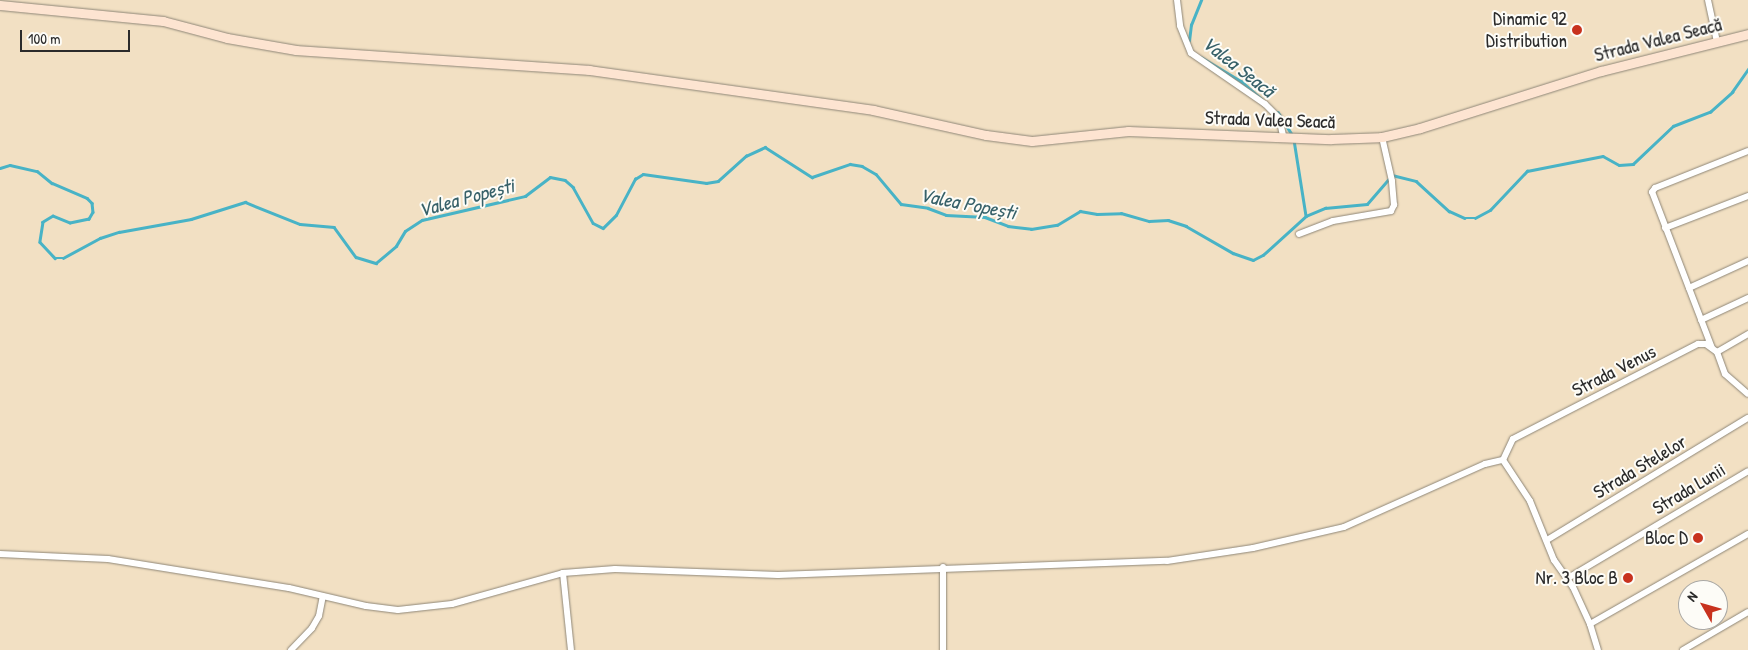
<!DOCTYPE html>
<html>
<head>
<meta charset="utf-8">
<style>
	body { margin:0 }
	#map { position:relative; width:1748px; height:650px; overflow:hidden; background:#f2e0c3; font-family:"Patrick Hand",sans-serif }
	div>[style] { position:absolute }
	.stream>* { height:2.5px; margin:-1.25px; padding:0 1.25px; transform-origin:1.25px; border-radius:1.25px; background:#48b3c6 }
	.roads { filter:drop-shadow(0 0 1px #8e8677) drop-shadow(0 0 1px #8e8677) }
	.minor>* { height:6px; margin:-3px; padding:0 3px; transform-origin:3px; border-radius:3px; background:#fff }
	.secondary>* { height:9px; margin:-4.5px; padding:0 4.5px; transform-origin:4.5px; border-radius:4.5px; background:#fde4d1 }
	.dots>* { width:14px; height:14px; translate:-50% -50%; box-sizing:border-box; border:2px solid #fdfcf7; border-radius:50% }
	span { translate:-50% -50%; white-space:nowrap; text-align:center; line-height:1.15; -webkit-text-stroke:4px #fdfcf7; paint-order:stroke }
	.poi-label { font-size:19px; color:#2b2b2b }
	.right { translate:-100% -50%; text-align:right }
	.street-label { font-size:19px; color:#2b2b2b }
	.water-label { font-size:20px; color:#376169; font-style:italic }
	.north { position:absolute; left:1678px; top:580px; width:50px; height:50px; box-sizing:border-box; background:#fdfcf7; border:1px solid #a9a8a5; border-radius:50%; rotate:308deg; font-size:14px; font-weight:700; line-height:20px; text-align:center; color:#2b2b2b }
	.north::after { content:''; display:block; margin:auto; width:18px; height:22px; background:#c8321e; clip-path:polygon(50% 0,100% 100%,50% 72%,0 100%) }
	.scale { position:absolute; left:20px; top:30px; width:110px; height:22px; box-sizing:border-box; border:2px solid #2b2b2b; border-top:0; padding-left:6px; font-size:15px; line-height:18px; white-space:nowrap; color:#2b2b2b; -webkit-text-stroke:4px #fdfcf7; paint-order:stroke }
</style>
</head>
<body>
<div id="map">
	<div class="stream">
		<div style="left:1189px;top:41px;width:16px;rotate:-83deg"></div>
		<div style="left:1191px;top:25px;width:27px;rotate:-68deg"></div>
		<div style="left:1201px;top:57px;width:47px;rotate:31deg"></div>
		<div style="left:1241px;top:81px;width:28px;rotate:41deg"></div>
		<div style="left:1278px;top:112px;width:26px;rotate:58deg"></div>
		<div style="left:1294px;top:140px;width:77px;rotate:81deg"></div>
		<div style="left:0;top:168px;width:10px;rotate:-17deg"></div>
		<div style="left:10px;top:165px;width:28px;rotate:13deg"></div>
		<div style="left:37px;top:171px;width:19px;rotate:39deg"></div>
		<div style="left:52px;top:183px;width:38px;rotate:23deg"></div>
		<div style="left:87px;top:198px;width:7px;rotate:45deg"></div>
		<div style="left:92px;top:203px;width:9px;rotate:84deg"></div>
		<div style="left:93px;top:212px;width:8px;rotate:120deg"></div>
		<div style="left:89px;top:219px;width:19px;rotate:168deg"></div>
		<div style="left:70px;top:223px;width:18px;rotate:-158deg"></div>
		<div style="left:53px;top:216px;width:12px;rotate:149deg"></div>
		<div style="left:43px;top:222px;width:20px;rotate:99deg"></div>
		<div style="left:40px;top:242px;width:22px;rotate:47deg"></div>
		<div style="left:55px;top:258px;width:8px"></div>
		<div style="left:63px;top:258px;width:42px;rotate:-28.4deg"></div>
		<div style="left:100px;top:238px;width:20px;rotate:-18deg"></div>
		<div style="left:119px;top:232px;width:73px;rotate:-10.2deg"></div>
		<div style="left:191px;top:219px;width:57px;rotate:-17.5deg"></div>
		<div style="left:245px;top:202px;width:59px;rotate:21.8deg"></div>
		<div style="left:300px;top:224px;width:34px;rotate:5deg"></div>
		<div style="left:334px;top:227px;width:37px;rotate:54deg"></div>
		<div style="left:356px;top:257px;width:21px;rotate:17deg"></div>
		<div style="left:376px;top:263px;width:26px;rotate:-40deg"></div>
		<div style="left:396px;top:246px;width:17px;rotate:-59deg"></div>
		<div style="left:405px;top:231px;width:20px;rotate:-33deg"></div>
		<div style="left:422px;top:220px;width:106px;rotate:-13.1deg"></div>
		<div style="left:525px;top:196px;width:31px;rotate:-37deg"></div>
		<div style="left:550px;top:177px;width:15px;rotate:11deg"></div>
		<div style="left:565px;top:180px;width:11px;rotate:41deg"></div>
		<div style="left:573px;top:187px;width:41px;rotate:60.9deg"></div>
		<div style="left:593px;top:223px;width:11px;rotate:27deg"></div>
		<div style="left:603px;top:228px;width:18px;rotate:-45deg"></div>
		<div style="left:616px;top:215px;width:41px;rotate:-62.2deg"></div>
		<div style="left:635px;top:179px;width:9px;rotate:-32deg"></div>
		<div style="left:643px;top:174px;width:64px;rotate:8.1deg"></div>
		<div style="left:706px;top:183px;width:12px;rotate:-9deg"></div>
		<div style="left:718px;top:181px;width:38px;rotate:-42deg"></div>
		<div style="left:746px;top:156px;width:21px;rotate:-25deg"></div>
		<div style="left:765px;top:147px;width:56px;rotate:32.6deg"></div>
		<div style="left:812px;top:177px;width:40px;rotate:-18.9deg"></div>
		<div style="left:850px;top:164px;width:12px;rotate:9deg"></div>
		<div style="left:862px;top:166px;width:16px;rotate:30deg"></div>
		<div style="left:876px;top:174px;width:39px;rotate:50deg"></div>
		<div style="left:901px;top:204px;width:27px;rotate:8deg"></div>
		<div style="left:928px;top:208px;width:19px;rotate:21deg"></div>
		<div style="left:946px;top:215px;width:39px;rotate:3deg"></div>
		<div style="left:985px;top:217px;width:25px;rotate:21deg"></div>
		<div style="left:1008px;top:226px;width:23px;rotate:7deg"></div>
		<div style="left:1031px;top:229px;width:26px;rotate:-9deg"></div>
		<div style="left:1057px;top:225px;width:27px;rotate:-31deg"></div>
		<div style="left:1080px;top:211px;width:17px;rotate:10deg"></div>
		<div style="left:1097px;top:214px;width:24px;rotate:-2deg"></div>
		<div style="left:1121px;top:213px;width:29px;rotate:16deg"></div>
		<div style="left:1149px;top:221px;width:19px;rotate:-3deg"></div>
		<div style="left:1168px;top:220px;width:19px;rotate:18deg"></div>
		<div style="left:1186px;top:226px;width:54px;rotate:29.9deg"></div>
		<div style="left:1233px;top:253px;width:21px;rotate:19deg"></div>
		<div style="left:1253px;top:260px;width:11px;rotate:-27deg"></div>
		<div style="left:1263px;top:255px;width:58px;rotate:-42.2deg"></div>
		<div style="left:1306px;top:216px;width:21px;rotate:-23deg"></div>
		<div style="left:1325px;top:208px;width:42px;rotate:-5.4deg"></div>
		<div style="left:1367px;top:204px;width:38px;rotate:-49deg"></div>
		<div style="left:1392px;top:175px;width:25px;rotate:14deg"></div>
		<div style="left:1416px;top:181px;width:45px;rotate:42.3deg"></div>
		<div style="left:1449px;top:211px;width:17px;rotate:24deg"></div>
		<div style="left:1465px;top:218px;width:10px"></div>
		<div style="left:1475px;top:218px;width:17px;rotate:-28deg"></div>
		<div style="left:1490px;top:210px;width:54px;rotate:-46.5deg"></div>
		<div style="left:1527px;top:171px;width:77px;rotate:-11.2deg"></div>
		<div style="left:1603px;top:156px;width:18px;rotate:29deg"></div>
		<div style="left:1619px;top:165px;width:14px;rotate:-4deg"></div>
		<div style="left:1633px;top:164px;width:55px;rotate:-43.5deg"></div>
		<div style="left:1673px;top:126px;width:40px;rotate:-21deg"></div>
		<div style="left:1710px;top:112px;width:30px;rotate:-42deg"></div>
		<div style="left:1732px;top:92px;width:28px;rotate:-55deg"></div>
	</div>
	<div class="roads">
		<div class="minor">
			<div style="left:1177px;top:0;width:26px;rotate:83deg"></div>
			<div style="left:1180px;top:26px;width:29px;rotate:68deg"></div>
			<div style="left:1191px;top:53px;width:90px;rotate:34.6deg"></div>
			<div style="left:1265px;top:104px;width:20px;rotate:45deg"></div>
			<div style="left:1279px;top:118px;width:18px;rotate:77deg"></div>
			<div style="left:1708px;top:0;width:43px;rotate:77.9deg"></div>
			<div style="left:1665px;top:228px;width:89px;rotate:-21.1deg"></div>
			<div style="left:1299px;top:234px;width:36px;rotate:-21deg"></div>
			<div style="left:1333px;top:221px;width:59px;rotate:-9.8deg"></div>
			<div style="left:1391px;top:211px;width:7px;rotate:-63deg"></div>
			<div style="left:1394px;top:205px;width:24px;rotate:-95deg"></div>
			<div style="left:1392px;top:181px;width:45px;rotate:-102.8deg"></div>
			<div style="left:1689px;top:288px;width:65px;rotate:-24.6deg"></div>
			<div style="left:1701px;top:320px;width:52px;rotate:-25.1deg"></div>
			<div style="left:1712px;top:348px;width:167px;rotate:-111deg"></div>
			<div style="left:1652px;top:192px;width:5px;rotate:-53deg"></div>
			<div style="left:1655px;top:188px;width:100px;rotate:-21.7deg"></div>
			<div style="left:1717px;top:352px;width:23px;rotate:70deg"></div>
			<div style="left:1725px;top:374px;width:30px;rotate:41deg"></div>
			<div style="left:1717px;top:352px;width:36px;rotate:-30deg"></div>
			<div style="left:1503px;top:460px;width:23px;rotate:-65deg"></div>
			<div style="left:1513px;top:439px;width:208px;rotate:-27.2deg"></div>
			<div style="left:1698px;top:344px;width:8px"></div>
			<div style="left:1706px;top:344px;width:14px;rotate:36deg"></div>
			<div style="left:1503px;top:460px;width:49px;rotate:56.6deg"></div>
			<div style="left:1530px;top:501px;width:64px;rotate:67.9deg"></div>
			<div style="left:1554px;top:560px;width:33px;rotate:55deg"></div>
			<div style="left:1573px;top:587px;width:41px;rotate:65.3deg"></div>
			<div style="left:1590px;top:624px;width:27px;rotate:73deg"></div>
			<div style="left:1547px;top:540px;width:235px;rotate:-31.3deg"></div>
			<div style="left:0;top:554px;width:108px;rotate:2.7deg"></div>
			<div style="left:108px;top:559px;width:183px;rotate:9.1deg"></div>
			<div style="left:289px;top:588px;width:79px;rotate:13.2deg"></div>
			<div style="left:366px;top:606px;width:32px;rotate:7deg"></div>
			<div style="left:398px;top:610px;width:54px;rotate:-6.3deg"></div>
			<div style="left:452px;top:604px;width:115px;rotate:-15.6deg"></div>
			<div style="left:563px;top:573px;width:52px;rotate:-4.4deg"></div>
			<div style="left:615px;top:569px;width:163px;rotate:2.1deg"></div>
			<div style="left:778px;top:575px;width:389px;rotate:-2.1deg"></div>
			<div style="left:1167px;top:561px;width:87px;rotate:-8.6deg"></div>
			<div style="left:1253px;top:548px;width:93px;rotate:-13deg"></div>
			<div style="left:1344px;top:527px;width:154px;rotate:-24.1deg"></div>
			<div style="left:1485px;top:464px;width:18px;rotate:-13deg"></div>
			<div style="left:943px;top:567px;width:83px;rotate:90deg"></div>
			<div style="left:563px;top:573px;width:77px;rotate:84.1deg"></div>
			<div style="left:1568px;top:578px;width:209px;rotate:-30.7deg"></div>
			<div style="left:1590px;top:624px;width:182px;rotate:-29.7deg"></div>
			<div style="left:291px;top:650px;width:30px;rotate:-46deg"></div>
			<div style="left:312px;top:628px;width:14px;rotate:-60deg"></div>
			<div style="left:319px;top:616px;width:20px;rotate:-79deg"></div>
			<div style="left:1683px;top:650px;width:75px;rotate:-30.3deg"></div>
		</div>
		<div class="secondary">
			<div style="left:0;top:5px;width:164px;rotate:5.6deg"></div>
			<div style="left:163px;top:21px;width:66px;rotate:14.9deg"></div>
			<div style="left:227px;top:38px;width:70px;rotate:9.9deg"></div>
			<div style="left:296px;top:50px;width:294px;rotate:3.9deg"></div>
			<div style="left:589px;top:70px;width:287px;rotate:8deg"></div>
			<div style="left:873px;top:110px;width:116px;rotate:12.5deg"></div>
			<div style="left:986px;top:135px;width:46px;rotate:7.4deg"></div>
			<div style="left:1032px;top:141px;width:97px;rotate:-5.9deg"></div>
			<div style="left:1128px;top:131px;width:203px;rotate:2.3deg"></div>
			<div style="left:1331px;top:139px;width:51px;rotate:-2.2deg"></div>
			<div style="left:1382px;top:137px;width:39px;rotate:-13deg"></div>
			<div style="left:1420px;top:128px;width:190px;rotate:-17.5deg"></div>
			<div style="left:1601px;top:71px;width:152px;rotate:-14.1deg"></div>
		</div>
	</div>
	<div class="dots">
		<div style="left:1577px;top:30px;background:#c8321e"></div>
		<div style="left:1698px;top:538px;background:#c8321e"></div>
		<div style="left:1628px;top:578px;background:#c8321e"></div>
	</div>
	<div class="poi-label">
		<span class="right" style="left:1567px;top:30px">Dinamic 92<br>Distribution</span>
		<span class="right" style="left:1688px;top:538px">Bloc D</span>
		<span class="right" style="left:1618px;top:578px">Nr. 3 Bloc B</span>
	</div>
	<div class="street-label">
		<span style="left:1658px;top:40px;rotate:-14deg">Strada Valea Seacă</span>
		<span style="left:1270px;top:120px;rotate:2deg">Strada Valea Seacă</span>
		<span style="left:1614px;top:371px;rotate:-27deg">Strada Venus</span>
		<span style="left:1640px;top:467px;rotate:-31deg">Strada Stelelor</span>
		<span style="left:1689px;top:489px;rotate:-31deg">Strada Lunii</span>
	</div>
	<div class="water-label">
		<span style="left:1239px;top:66px;rotate:38deg">Valea Seacă</span>
		<span style="left:466px;top:197px;rotate:-15deg">Valea Popești</span>
		<span style="left:968px;top:203px;rotate:11deg">Valea Popești</span>
	</div>
	<div class="north">N</div>
	<div class="scale">100 m</div>
</div>
</body>
</html>
